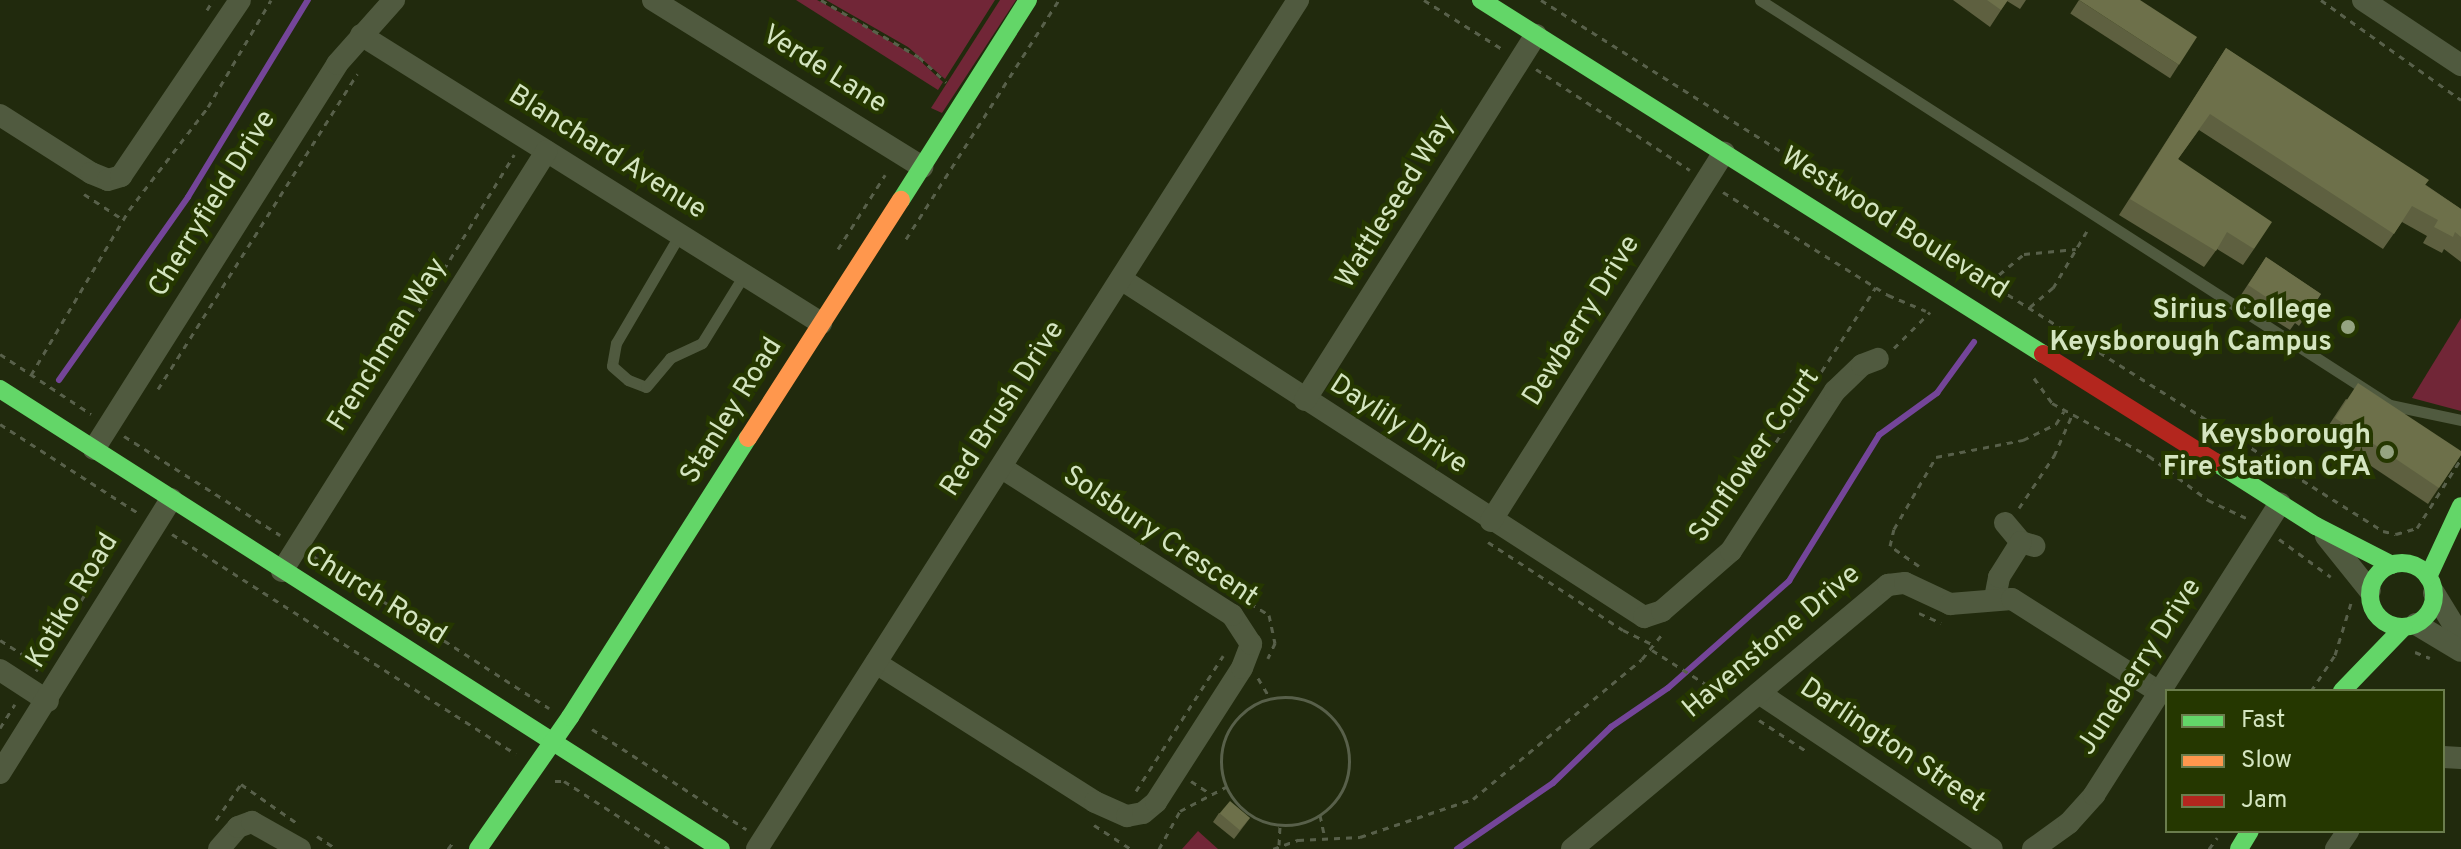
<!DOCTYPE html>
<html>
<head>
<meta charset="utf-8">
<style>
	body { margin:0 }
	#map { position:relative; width:2461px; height:849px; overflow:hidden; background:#212a0d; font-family:Overpass,sans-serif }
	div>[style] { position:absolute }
	.green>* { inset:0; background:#712637 }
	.stream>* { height:6px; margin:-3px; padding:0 3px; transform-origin:3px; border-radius:3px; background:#744599 }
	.path>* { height:3px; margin-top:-1.5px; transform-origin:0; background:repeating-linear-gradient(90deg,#58604a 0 6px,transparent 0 12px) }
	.path>.ring { margin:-1.5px; padding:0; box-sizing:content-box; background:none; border:3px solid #58604a; border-radius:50% }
	.lane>* { height:11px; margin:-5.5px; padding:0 5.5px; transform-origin:5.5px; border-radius:5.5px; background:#505a3f }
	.street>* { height:22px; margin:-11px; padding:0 11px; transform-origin:11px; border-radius:11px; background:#505a3f }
	.fast>* { height:18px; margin:-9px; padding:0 9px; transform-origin:9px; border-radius:9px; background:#63d668 }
	.fast>.ring { margin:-9px; padding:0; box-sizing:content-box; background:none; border:18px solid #63d668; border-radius:50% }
	.slow>* { height:18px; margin:-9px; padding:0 9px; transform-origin:9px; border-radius:9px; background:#ff974d }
	.jam>* { height:18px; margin:-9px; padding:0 9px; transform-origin:9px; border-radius:9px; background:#b3261e }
	.wall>* { inset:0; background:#5e6040; transform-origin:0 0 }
	.building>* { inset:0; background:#6d704a; transform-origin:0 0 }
	.dots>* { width:22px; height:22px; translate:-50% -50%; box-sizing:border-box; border:4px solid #253700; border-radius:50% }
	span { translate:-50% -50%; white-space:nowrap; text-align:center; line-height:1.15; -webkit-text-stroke:8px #253700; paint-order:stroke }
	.street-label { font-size:28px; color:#d4e5c0 }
	.poi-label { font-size:28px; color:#d4e5c0; font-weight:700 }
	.right { translate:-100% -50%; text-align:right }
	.legend { position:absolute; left:2165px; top:689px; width:280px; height:144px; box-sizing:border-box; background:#253700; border:2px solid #6b7d4d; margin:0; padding:10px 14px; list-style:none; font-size:24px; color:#d4e5c0 }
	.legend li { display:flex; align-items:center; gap:16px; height:40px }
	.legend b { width:40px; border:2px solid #6b7d4d }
</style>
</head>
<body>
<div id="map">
	<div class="green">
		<div style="clip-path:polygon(796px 0,817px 0,858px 22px,916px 57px,943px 82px,938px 90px)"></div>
		<div style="clip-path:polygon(826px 0,995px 0,945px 79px,908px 47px)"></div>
		<div style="clip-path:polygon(1000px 0,1016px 0,942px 113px,931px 108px)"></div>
		<div style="clip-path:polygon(2461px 318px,2461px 411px,2412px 398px)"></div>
		<div style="clip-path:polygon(1198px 831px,1218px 849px,1182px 849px)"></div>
	</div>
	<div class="stream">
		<div style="left:59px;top:380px;width:224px;rotate:-54.8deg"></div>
		<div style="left:188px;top:197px;width:231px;rotate:-58.7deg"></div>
		<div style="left:1457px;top:849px;width:116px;rotate:-34.5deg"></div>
		<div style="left:1553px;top:783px;width:81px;rotate:-44deg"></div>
		<div style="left:1611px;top:727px;width:69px;rotate:-34.4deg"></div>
		<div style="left:1668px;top:688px;width:162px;rotate:-41.5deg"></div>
		<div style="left:1789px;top:581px;width:172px;rotate:-58.3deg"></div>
		<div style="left:1879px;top:435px;width:72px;rotate:-35.9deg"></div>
		<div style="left:1937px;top:393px;width:63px;rotate:-54deg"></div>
	</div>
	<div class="path">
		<div style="left:821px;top:0;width:113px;rotate:30.2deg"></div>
		<div style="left:919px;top:57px;width:37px;rotate:43deg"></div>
		<div style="left:1424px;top:0;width:92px;rotate:32.1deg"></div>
		<div style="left:1541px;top:0;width:995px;rotate:32.24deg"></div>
		<div style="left:2383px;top:531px;width:13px;rotate:13deg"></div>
		<div style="left:2396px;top:534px;width:22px;rotate:-16deg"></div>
		<div style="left:2417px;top:528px;width:82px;rotate:-57.5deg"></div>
		<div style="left:2321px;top:0;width:172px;rotate:35.5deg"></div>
		<div style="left:207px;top:10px;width:12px;rotate:-59deg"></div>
		<div style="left:1536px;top:69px;width:184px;rotate:33.3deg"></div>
		<div style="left:1723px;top:192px;width:195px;rotate:32deg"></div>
		<div style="left:1888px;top:295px;width:41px;rotate:22.8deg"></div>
		<div style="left:84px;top:194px;width:48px;rotate:33deg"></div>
		<div style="left:906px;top:239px;width:284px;rotate:-57.4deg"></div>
		<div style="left:838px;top:249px;width:88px;rotate:-57.6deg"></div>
		<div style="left:1990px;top:282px;width:44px;rotate:-39.5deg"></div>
		<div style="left:2024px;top:254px;width:52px;rotate:-5.5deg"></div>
		<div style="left:2030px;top:307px;width:30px;rotate:-40deg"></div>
		<div style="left:2053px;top:288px;width:66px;rotate:-59.2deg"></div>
		<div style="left:1894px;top:348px;width:51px;rotate:-45deg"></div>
		<div style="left:0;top:354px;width:109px;rotate:33.4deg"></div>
		<div style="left:381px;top:372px;width:255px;rotate:-58.5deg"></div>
		<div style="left:31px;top:375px;width:192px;rotate:-59.3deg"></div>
		<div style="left:129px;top:210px;width:130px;rotate:-52.5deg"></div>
		<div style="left:208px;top:107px;width:124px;rotate:-59.5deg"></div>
		<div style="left:2034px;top:378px;width:31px;rotate:54deg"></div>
		<div style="left:2052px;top:403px;width:111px;rotate:28.7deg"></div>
		<div style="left:2149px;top:456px;width:74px;rotate:36.7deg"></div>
		<div style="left:2208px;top:500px;width:42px;rotate:25.3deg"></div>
		<div style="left:158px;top:389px;width:373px;rotate:-57.7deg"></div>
		<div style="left:0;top:424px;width:164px;rotate:32.8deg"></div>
		<div style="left:124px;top:436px;width:185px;rotate:32.4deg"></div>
		<div style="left:1776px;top:442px;width:184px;rotate:-57.2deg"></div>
		<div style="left:2019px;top:508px;width:63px;rotate:-56.1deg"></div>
		<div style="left:2054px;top:456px;width:45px;rotate:-66.3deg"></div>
		<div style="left:172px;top:534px;width:408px;rotate:32.6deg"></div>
		<div style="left:2279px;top:539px;width:64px;rotate:36.2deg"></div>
		<div style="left:1488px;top:542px;width:161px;rotate:33.1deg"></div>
		<div style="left:1623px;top:630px;width:34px;rotate:26deg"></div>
		<div style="left:313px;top:556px;width:281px;rotate:32.8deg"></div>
		<div style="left:1919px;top:566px;width:35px;rotate:-145deg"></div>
		<div style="left:1890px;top:546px;width:17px;rotate:-77deg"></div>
		<div style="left:1894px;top:529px;width:83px;rotate:-59.7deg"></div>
		<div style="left:1936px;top:457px;width:89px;rotate:-11.1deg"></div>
		<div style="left:2023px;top:440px;width:37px;rotate:-26deg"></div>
		<div style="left:2056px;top:424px;width:15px;rotate:-58deg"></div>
		<div style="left:1250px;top:603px;width:22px;rotate:32deg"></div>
		<div style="left:1269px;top:615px;width:29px;rotate:78deg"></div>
		<div style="left:1275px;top:643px;width:17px;rotate:115deg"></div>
		<div style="left:1919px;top:613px;width:24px;rotate:24deg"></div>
		<div style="left:0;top:640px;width:46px;rotate:32.7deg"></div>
		<div style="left:1652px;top:650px;width:84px;rotate:32.4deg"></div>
		<div style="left:2415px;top:652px;width:16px;rotate:22deg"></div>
		<div style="left:36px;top:671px;width:148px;rotate:-57.4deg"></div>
		<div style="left:1258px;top:678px;width:23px;rotate:59deg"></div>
		<div style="left:2311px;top:691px;width:43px;rotate:-56.3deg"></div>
		<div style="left:2335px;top:655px;width:54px;rotate:-72.9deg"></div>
		<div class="ring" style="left:1221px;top:697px;width:125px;height:125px"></div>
		<div style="left:1759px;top:720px;width:56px;rotate:33.4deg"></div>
		<div style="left:0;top:728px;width:28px;rotate:-58deg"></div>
		<div style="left:592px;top:729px;width:184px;rotate:33deg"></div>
		<div style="left:555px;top:781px;width:9px"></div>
		<div style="left:564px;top:781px;width:125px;rotate:32.9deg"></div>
		<div style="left:1191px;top:781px;width:20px;rotate:33deg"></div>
		<div style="left:1136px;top:791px;width:161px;rotate:-57.2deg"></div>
		<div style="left:1320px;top:815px;width:25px;rotate:78deg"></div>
		<div style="left:216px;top:820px;width:44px;rotate:-55.2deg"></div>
		<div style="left:241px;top:784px;width:68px;rotate:34.9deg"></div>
		<div style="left:1094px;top:825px;width:44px;rotate:33deg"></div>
		<div style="left:317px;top:836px;width:23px;rotate:34deg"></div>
		<div style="left:1279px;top:845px;width:20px;rotate:-87deg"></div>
		<div style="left:448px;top:849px;width:10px;rotate:-53deg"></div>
		<div style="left:1159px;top:849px;width:43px;rotate:-61.1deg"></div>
		<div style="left:1180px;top:811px;width:52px;rotate:-27.6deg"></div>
		<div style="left:1273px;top:849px;width:27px;rotate:-20deg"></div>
		<div style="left:1298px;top:840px;width:62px;rotate:-2.8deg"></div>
		<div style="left:1360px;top:837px;width:119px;rotate:-18.6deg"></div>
		<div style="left:1473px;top:799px;width:219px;rotate:-39.6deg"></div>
		<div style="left:1642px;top:659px;width:32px;rotate:-51deg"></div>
		<div style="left:2209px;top:849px;width:14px;rotate:-54deg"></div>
	</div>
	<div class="lane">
		<div style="left:1760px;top:0;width:749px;rotate:32.74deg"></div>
		<div style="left:2390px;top:405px;width:73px;rotate:11.9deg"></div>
		<div style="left:680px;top:234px;width:126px;rotate:120.4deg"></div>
		<div style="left:616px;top:343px;width:23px;rotate:100deg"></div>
		<div style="left:612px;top:366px;width:21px;rotate:41deg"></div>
		<div style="left:628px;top:380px;width:19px;rotate:21deg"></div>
		<div style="left:646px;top:387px;width:38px;rotate:-50deg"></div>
		<div style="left:670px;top:358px;width:35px;rotate:-25deg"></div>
		<div style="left:702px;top:343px;width:80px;rotate:-58.3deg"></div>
	</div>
	<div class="street">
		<div style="left:653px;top:0;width:317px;rotate:31.8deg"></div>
		<div style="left:2363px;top:0;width:118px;rotate:33.6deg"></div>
		<div style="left:361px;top:35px;width:543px;rotate:32.05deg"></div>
		<div style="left:0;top:115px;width:108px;rotate:32.5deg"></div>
		<div style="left:91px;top:173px;width:18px;rotate:22deg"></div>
		<div style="left:108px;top:180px;width:14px;rotate:-17deg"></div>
		<div style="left:121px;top:176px;width:212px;rotate:-55.9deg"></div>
		<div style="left:1121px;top:279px;width:623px;rotate:32.87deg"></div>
		<div style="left:1644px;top:617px;width:19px;rotate:-18deg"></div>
		<div style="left:1662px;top:611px;width:91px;rotate:-41deg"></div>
		<div style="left:1731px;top:551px;width:191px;rotate:-57deg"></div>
		<div style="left:1835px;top:391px;width:37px;rotate:-44deg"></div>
		<div style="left:1862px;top:365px;width:17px;rotate:-21deg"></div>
		<div style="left:1305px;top:400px;width:432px;rotate:-57.7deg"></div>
		<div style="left:94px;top:449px;width:455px;rotate:-57.7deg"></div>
		<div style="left:337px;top:64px;width:86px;rotate:-48.3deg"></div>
		<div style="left:1491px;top:521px;width:436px;rotate:-57.7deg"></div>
		<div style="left:2005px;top:523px;width:25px;rotate:50deg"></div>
		<div style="left:2021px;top:542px;width:14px;rotate:17deg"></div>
		<div style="left:2326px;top:536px;width:70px;rotate:51.3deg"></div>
		<div style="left:282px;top:571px;width:496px;rotate:-57.8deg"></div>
		<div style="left:2434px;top:593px;width:52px;rotate:58.5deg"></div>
		<div style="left:1995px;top:598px;width:21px;rotate:-79deg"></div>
		<div style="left:1999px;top:577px;width:41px;rotate:-57.8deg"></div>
		<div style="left:2416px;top:624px;width:52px;rotate:31deg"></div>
		<div style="left:876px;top:663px;width:259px;rotate:32.4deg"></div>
		<div style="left:1095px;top:802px;width:35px;rotate:24deg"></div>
		<div style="left:1127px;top:816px;width:16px;rotate:-11deg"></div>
		<div style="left:1143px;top:813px;width:17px;rotate:-40deg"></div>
		<div style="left:1156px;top:802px;width:159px;rotate:-57.3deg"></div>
		<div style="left:1242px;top:668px;width:26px;rotate:-69deg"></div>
		<div style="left:1251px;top:644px;width:35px;rotate:-123deg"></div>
		<div style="left:1232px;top:615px;width:274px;rotate:-147.4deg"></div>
		<div style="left:0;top:670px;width:57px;rotate:32.9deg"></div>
		<div style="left:1759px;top:693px;width:280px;rotate:33.8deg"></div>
		<div style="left:2443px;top:757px;width:18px;rotate:3deg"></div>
		<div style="left:0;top:773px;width:323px;rotate:-58deg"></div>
		<div style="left:219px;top:849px;width:29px;rotate:-49deg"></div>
		<div style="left:238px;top:827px;width:15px;rotate:-20deg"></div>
		<div style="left:252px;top:822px;width:55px;rotate:29.4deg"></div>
		<div style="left:757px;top:849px;width:1007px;rotate:-57.49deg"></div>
		<div style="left:1572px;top:849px;width:412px;rotate:-39.9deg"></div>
		<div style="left:1888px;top:585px;width:17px;rotate:-7deg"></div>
		<div style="left:1905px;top:583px;width:50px;rotate:25deg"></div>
		<div style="left:1950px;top:604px;width:62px;rotate:-4.6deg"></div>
		<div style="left:2012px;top:599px;width:174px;rotate:32.3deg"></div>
		<div style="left:2033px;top:849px;width:44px;rotate:-35.8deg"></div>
		<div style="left:2069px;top:823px;width:38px;rotate:-48deg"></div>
		<div style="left:2094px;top:795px;width:346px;rotate:-57.5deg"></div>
		<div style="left:2336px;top:849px;width:22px;rotate:-56deg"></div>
	</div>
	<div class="fast">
		<div style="left:1481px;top:0;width:664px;rotate:32.21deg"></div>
		<div style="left:901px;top:200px;width:237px;rotate:-57.6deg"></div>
		<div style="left:0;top:389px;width:855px;rotate:32.54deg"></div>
		<div style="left:2215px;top:462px;width:120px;rotate:32.4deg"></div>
		<div style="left:2316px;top:526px;width:85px;rotate:27.2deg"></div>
		<div class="ring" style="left:2370px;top:563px;width:46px;height:46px"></div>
		<div style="left:2428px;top:577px;width:78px;rotate:-65.1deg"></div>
		<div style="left:2342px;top:691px;width:89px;rotate:-45.9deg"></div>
		<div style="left:478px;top:849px;width:161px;rotate:-55.1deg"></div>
		<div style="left:570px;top:717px;width:331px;rotate:-57.5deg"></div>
		<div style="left:2239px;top:849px;width:21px;rotate:-59deg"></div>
	</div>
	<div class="slow">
		<div style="left:748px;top:438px;width:283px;rotate:-57.3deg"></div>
	</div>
	<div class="jam">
		<div style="left:2043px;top:354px;width:203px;rotate:32.1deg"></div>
	</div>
	<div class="wall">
		<div style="clip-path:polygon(1953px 0,2026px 0,2020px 9px,2007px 1px,1990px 27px)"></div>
		<div style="left:2079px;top:0;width:119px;height:16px;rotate:33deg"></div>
		<div style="clip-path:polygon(2226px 48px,2461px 209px,2461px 262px,2444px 249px,2442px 253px,2423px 243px,2427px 236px,2402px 222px,2383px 249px,2199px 130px,2178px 159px,2254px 249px,2243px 265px,2217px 249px,2204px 267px,2119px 215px)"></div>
		<div style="clip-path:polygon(2266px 257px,2321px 294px,2299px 326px,2295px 323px,2290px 330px,2239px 298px)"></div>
		<div style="clip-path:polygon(2346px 399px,2461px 455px,2428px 504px,2323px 434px)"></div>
		<div style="clip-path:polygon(1219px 813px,1250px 818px,1234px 839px,1213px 822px)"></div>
	</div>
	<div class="building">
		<div style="clip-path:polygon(1987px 0,2008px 0,2001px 10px)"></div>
		<div style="clip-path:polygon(2079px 0,2140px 0,2197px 37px,2179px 65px)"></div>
		<div style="clip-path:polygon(2226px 48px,2429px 180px,2425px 185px,2461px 209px,2461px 237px,2455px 232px,2453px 237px,2434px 227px,2438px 220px,2412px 206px,2394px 234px,2210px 114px,2178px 159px,2272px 222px,2254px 249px,2227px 232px,2216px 251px,2130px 199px)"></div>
		<div style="clip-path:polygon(2266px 257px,2321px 294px,2308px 314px,2303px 310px,2298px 318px,2248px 285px)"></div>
		<div style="clip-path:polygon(2358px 383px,2461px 451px,2461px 455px,2439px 488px,2335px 418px)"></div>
		<div style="left:1230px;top:801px;width:26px;height:16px;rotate:40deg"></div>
	</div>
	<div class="dots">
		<div style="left:2348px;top:327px;background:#95a481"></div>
		<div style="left:2387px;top:452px;background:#95a481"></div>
	</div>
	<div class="street-label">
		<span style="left:824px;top:70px;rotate:32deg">Verde Lane</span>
		<span style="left:607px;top:153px;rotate:32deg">Blanchard Avenue</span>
		<span style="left:1396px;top:202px;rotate:-58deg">Wattleseed Way</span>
		<span style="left:213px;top:204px;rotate:-58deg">Cherryfield Drive</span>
		<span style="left:1894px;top:224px;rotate:32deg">Westwood Boulevard</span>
		<span style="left:1582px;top:321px;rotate:-58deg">Dewberry Drive</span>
		<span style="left:388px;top:345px;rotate:-58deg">Frenchman Way</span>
		<span style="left:1003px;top:409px;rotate:-57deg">Red Brush Drive</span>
		<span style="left:732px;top:411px;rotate:-58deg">Stanley Road</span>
		<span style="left:1398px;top:425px;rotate:33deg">Daylily Drive</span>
		<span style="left:1755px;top:456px;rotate:-55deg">Sunflower Court</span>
		<span style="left:1160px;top:537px;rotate:34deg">Solsbury Crescent</span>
		<span style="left:375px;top:596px;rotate:32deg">Church Road</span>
		<span style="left:73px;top:601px;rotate:-59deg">Kotiko Road</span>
		<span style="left:1772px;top:642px;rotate:-40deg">Havenstone Drive</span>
		<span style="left:2140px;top:667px;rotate:-57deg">Juneberry Drive</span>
		<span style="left:1892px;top:746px;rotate:34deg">Darlington Street</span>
	</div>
	<div class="poi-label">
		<span class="right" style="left:2332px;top:327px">Sirius College<br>Keysborough Campus</span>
		<span class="right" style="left:2371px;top:452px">Keysborough<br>Fire Station CFA</span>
	</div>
	<ul class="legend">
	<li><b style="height:10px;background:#63d668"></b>Fast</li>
	<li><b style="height:10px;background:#ff974d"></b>Slow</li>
	<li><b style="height:10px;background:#b3261e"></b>Jam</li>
	</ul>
</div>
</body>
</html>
